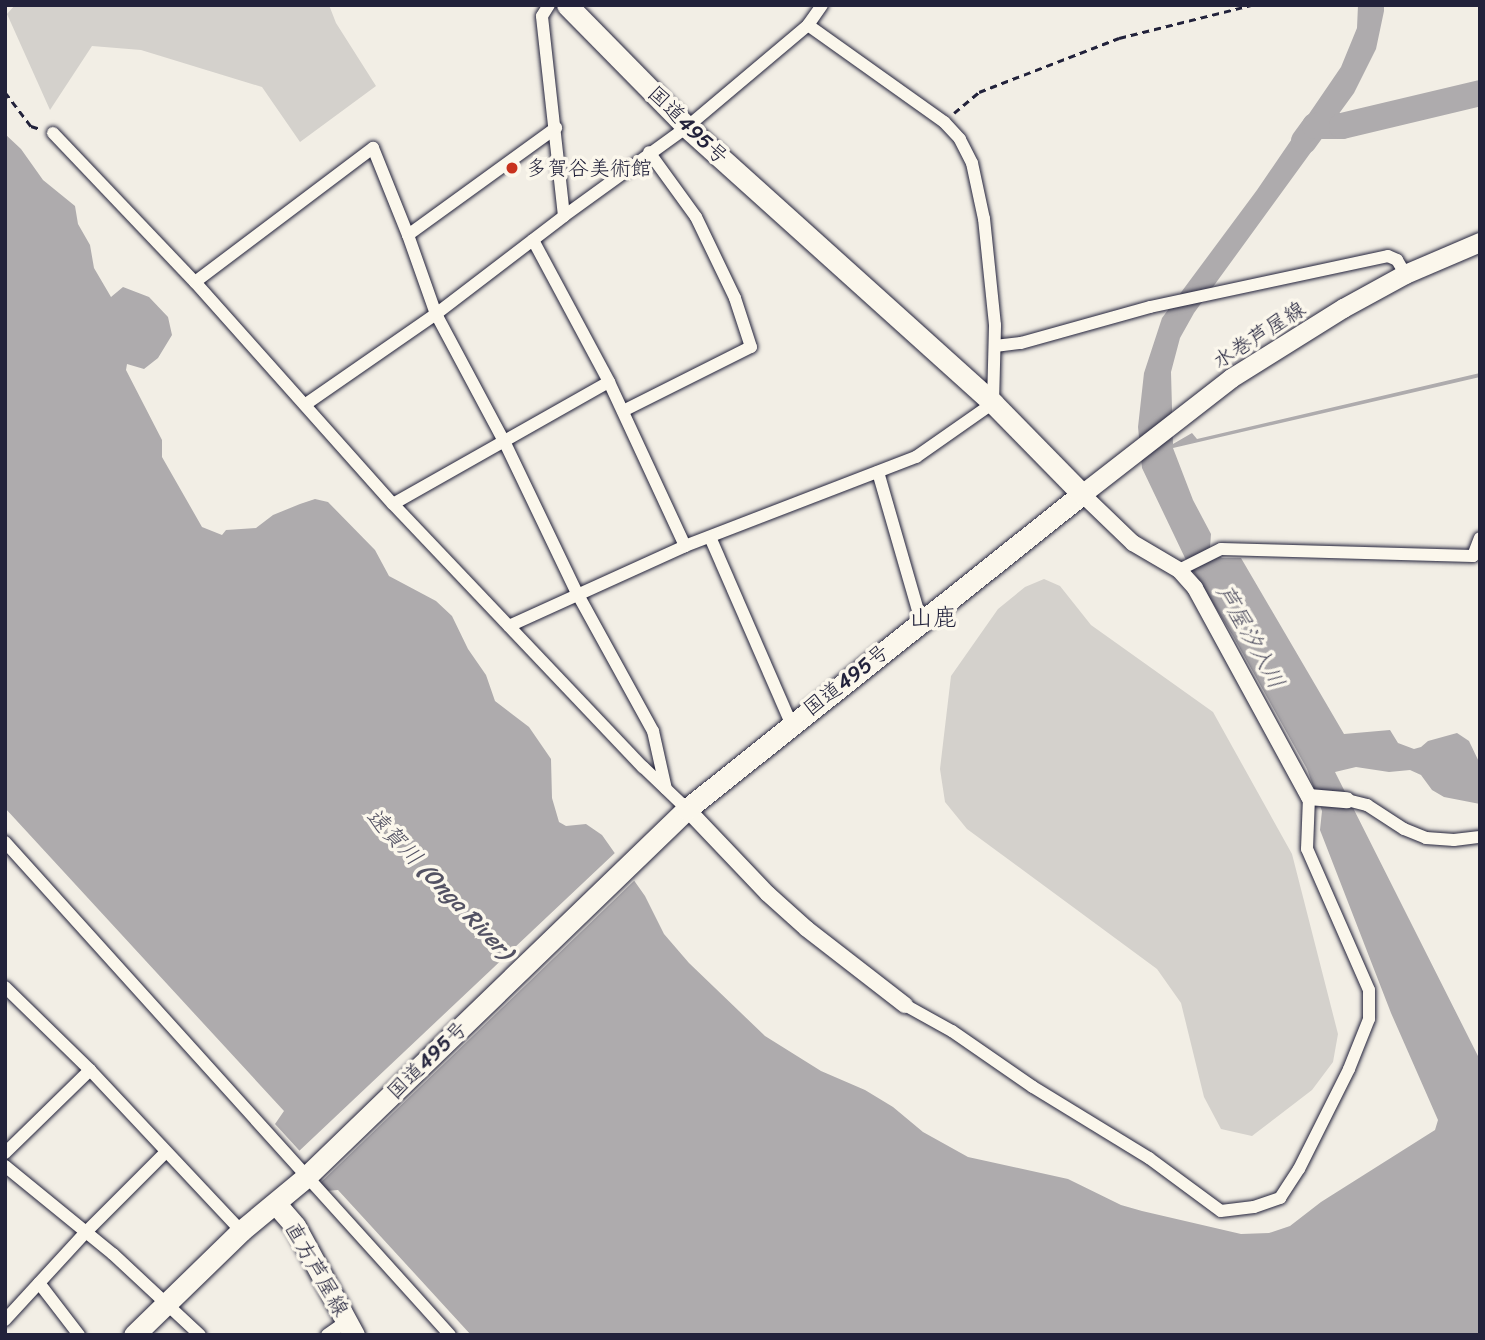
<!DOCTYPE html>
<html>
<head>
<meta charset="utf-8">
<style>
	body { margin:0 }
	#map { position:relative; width:1485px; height:1340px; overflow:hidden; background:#f2eee5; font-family:Sriracha,"Klee One",sans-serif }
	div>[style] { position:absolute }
	.green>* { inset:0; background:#d4d1cc }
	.water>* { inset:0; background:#aeabad }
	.pier>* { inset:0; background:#f2eee5 }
	.river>* { height:26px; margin:-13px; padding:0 13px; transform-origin:13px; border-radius:13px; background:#aeabad }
	.path>* { height:2.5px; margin-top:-1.25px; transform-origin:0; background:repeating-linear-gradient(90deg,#22223b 0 7px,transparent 0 12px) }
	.roads { filter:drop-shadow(0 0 2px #22223b) drop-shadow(0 0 2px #22223b) }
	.minor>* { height:12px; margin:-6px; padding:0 6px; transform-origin:6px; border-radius:6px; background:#fbf7ec }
	.tertiary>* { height:16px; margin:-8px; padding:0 8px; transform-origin:8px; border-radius:8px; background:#fbf7ec }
	.secondary>* { height:19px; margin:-9.5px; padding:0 9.5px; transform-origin:9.5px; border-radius:9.5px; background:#fbf7ec }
	.primary>* { height:21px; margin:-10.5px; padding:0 10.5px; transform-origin:10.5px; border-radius:10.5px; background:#fbf7ec }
	.trunk>* { height:21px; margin:-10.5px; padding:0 10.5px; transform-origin:10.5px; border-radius:10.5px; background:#fbf7ec }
	.dots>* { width:19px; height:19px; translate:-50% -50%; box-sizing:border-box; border:4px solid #fbf7ec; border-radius:50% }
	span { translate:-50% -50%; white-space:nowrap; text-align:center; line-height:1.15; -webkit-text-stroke:7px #fbf7ec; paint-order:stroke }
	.street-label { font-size:21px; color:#22223b }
	.poi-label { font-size:21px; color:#22223b }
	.left { translate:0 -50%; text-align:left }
	.water-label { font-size:23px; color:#535263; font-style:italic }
	.quarter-label { font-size:24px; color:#22223b }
	.frame { position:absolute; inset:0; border:7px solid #22223b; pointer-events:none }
</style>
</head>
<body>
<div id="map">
	<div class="green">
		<div style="clip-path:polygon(15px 5px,329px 5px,336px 23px,376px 86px,300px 142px,262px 87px,141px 50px,92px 46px,50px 110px,7px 14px)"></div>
		<div style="clip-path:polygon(1044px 579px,1060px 586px,1091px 625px,1213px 712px,1292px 854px,1338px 1034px,1333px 1062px,1312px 1090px,1252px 1136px,1221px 1129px,1204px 1097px,1181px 1003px,1157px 969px,967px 829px,945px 802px,940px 769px,951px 676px,998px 609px,1025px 587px)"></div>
	</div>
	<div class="water">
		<div style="clip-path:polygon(1358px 5px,1384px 5px,1384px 11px,1376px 49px,1354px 93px,1194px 313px,1180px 338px,1171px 372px,1173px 444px,1192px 433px,1197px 439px,1480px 373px,1480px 377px,1173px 448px,1193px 500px,1211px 534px,1210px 548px,1222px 558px,1241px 558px,1344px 734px,1390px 730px,1398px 743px,1414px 749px,1421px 747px,1428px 741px,1457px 733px,1469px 741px,1480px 764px,1480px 804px,1444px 797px,1432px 790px,1421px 775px,1410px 770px,1389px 772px,1356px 767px,1335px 772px,1480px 1060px,1480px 1335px,471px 1335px,338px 1190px,315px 1192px,305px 1186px,308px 1160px,275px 1124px,284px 1111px,5px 808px,5px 134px,21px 149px,43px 180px,75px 206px,78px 224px,90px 245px,94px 268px,111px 297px,123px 287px,149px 297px,168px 317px,172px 335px,158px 358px,144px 369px,127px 364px,126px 370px,162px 440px,162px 457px,202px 527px,222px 535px,226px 530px,256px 528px,273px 515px,300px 504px,315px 499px,328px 502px,375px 550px,389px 576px,436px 601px,452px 616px,468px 649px,486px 675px,495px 701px,529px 727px,551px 759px,552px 798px,559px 822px,566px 826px,586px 824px,602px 835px,645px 896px,664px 934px,689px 963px,765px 1036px,821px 1071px,865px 1090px,893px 1107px,923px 1132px,968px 1157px,1068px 1179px,1121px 1205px,1142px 1211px,1241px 1234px,1269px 1233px,1290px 1226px,1321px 1202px,1435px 1130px,1438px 1120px,1391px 1013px,1320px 830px,1322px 811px,1307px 769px,1233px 636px,1185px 558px,1142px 468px,1138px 427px,1144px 373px,1162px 318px,1257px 190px,1341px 67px,1357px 28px)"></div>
	</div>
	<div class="pier">
		<div style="clip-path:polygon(618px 850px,637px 878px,314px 1189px,294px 1170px,304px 1160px,297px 1153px)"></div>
	</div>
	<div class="river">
		<div style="left:1304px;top:141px;width:19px;rotate:-54deg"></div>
		<div style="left:1315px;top:126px;width:27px"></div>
		<div style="left:1342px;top:126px;width:142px;rotate:-13.4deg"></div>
	</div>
	<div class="path">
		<div style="left:5px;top:92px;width:43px;rotate:52.6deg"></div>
		<div style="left:31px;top:126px;width:9px;rotate:18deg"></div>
		<div style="left:954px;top:113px;width:33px;rotate:-40deg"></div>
		<div style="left:979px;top:92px;width:150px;rotate:-21.1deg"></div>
		<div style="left:1119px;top:38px;width:136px;rotate:-14deg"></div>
	</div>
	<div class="roads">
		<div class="minor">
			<div style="left:53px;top:133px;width:206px;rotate:46.4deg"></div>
			<div style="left:195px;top:282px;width:297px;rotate:48.3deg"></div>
			<div style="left:393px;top:504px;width:363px;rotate:46.5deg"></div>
			<div style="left:643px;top:767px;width:61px;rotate:43.7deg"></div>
			<div style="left:564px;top:216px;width:152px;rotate:-35.9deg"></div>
			<div style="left:687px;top:127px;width:158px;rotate:-40.1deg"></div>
			<div style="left:808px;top:25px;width:24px;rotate:-55deg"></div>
			<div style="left:408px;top:235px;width:183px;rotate:-35.9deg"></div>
			<div style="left:533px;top:240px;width:161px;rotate:61.8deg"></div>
			<div style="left:609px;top:382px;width:181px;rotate:65.1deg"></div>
			<div style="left:195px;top:282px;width:223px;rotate:-37deg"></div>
			<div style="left:373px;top:148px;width:94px;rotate:68.1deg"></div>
			<div style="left:408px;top:235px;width:84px;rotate:70.5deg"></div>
			<div style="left:436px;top:314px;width:146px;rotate:61.9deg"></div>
			<div style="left:505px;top:443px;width:166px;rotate:64.4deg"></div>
			<div style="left:577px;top:593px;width:158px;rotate:61.2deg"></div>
			<div style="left:653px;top:731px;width:59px;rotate:77.4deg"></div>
			<div style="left:995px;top:346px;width:26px;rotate:-7deg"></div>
			<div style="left:1021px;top:343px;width:134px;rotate:-15.6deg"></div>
			<div style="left:1150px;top:307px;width:243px;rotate:-12.1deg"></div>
			<div style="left:1388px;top:256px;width:10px;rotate:24deg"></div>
			<div style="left:1397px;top:260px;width:16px;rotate:60deg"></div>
			<div style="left:306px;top:404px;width:158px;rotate:-34.7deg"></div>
			<div style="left:436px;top:314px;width:161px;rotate:-37.4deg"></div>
			<div style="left:564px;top:216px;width:201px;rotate:-96.3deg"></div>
			<div style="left:542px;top:16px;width:13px;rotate:-58deg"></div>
			<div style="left:623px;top:411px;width:143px;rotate:-26.6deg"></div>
			<div style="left:751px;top:347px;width:52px;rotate:-108.1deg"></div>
			<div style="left:735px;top:298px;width:90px;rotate:-115.7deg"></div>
			<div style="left:696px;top:217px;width:80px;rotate:-125.9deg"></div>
			<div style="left:878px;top:472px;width:155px;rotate:73.9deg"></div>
			<div style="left:393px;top:504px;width:248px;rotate:-29.5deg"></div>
			<div style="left:710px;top:537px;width:203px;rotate:66.5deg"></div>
			<div style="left:1179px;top:570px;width:47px;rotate:-26.6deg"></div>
			<div style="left:1221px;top:549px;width:252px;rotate:1.6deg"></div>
			<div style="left:1473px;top:556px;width:19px;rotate:-69deg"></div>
			<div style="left:509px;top:626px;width:193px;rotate:-24.4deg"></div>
			<div style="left:685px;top:546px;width:248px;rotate:-21.1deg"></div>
			<div style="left:916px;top:457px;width:94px;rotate:-35deg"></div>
			<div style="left:993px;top:403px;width:78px;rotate:-88.5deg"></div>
			<div style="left:995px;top:325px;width:107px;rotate:-95.9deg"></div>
			<div style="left:984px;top:219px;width:57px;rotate:-102.1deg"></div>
			<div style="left:972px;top:163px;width:27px;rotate:-117deg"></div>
			<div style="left:960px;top:139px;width:23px;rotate:-133deg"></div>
			<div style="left:944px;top:122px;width:167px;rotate:-144.5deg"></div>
			<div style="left:1347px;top:800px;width:21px;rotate:14deg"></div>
			<div style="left:1367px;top:805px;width:44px;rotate:33deg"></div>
			<div style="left:1404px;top:829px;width:24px;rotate:22deg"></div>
			<div style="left:1426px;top:838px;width:28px;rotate:4deg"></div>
			<div style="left:1454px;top:840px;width:26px;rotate:-7deg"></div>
			<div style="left:5px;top:842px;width:664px;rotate:47.93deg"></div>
			<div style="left:5px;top:987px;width:119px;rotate:44.3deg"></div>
			<div style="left:90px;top:1070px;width:221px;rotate:46.8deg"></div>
			<div style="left:905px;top:1005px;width:54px;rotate:29deg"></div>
			<div style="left:952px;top:1031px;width:98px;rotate:34.7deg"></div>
			<div style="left:1033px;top:1087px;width:136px;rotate:31.5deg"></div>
			<div style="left:1149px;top:1158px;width:89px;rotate:36.4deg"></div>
			<div style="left:1221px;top:1211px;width:33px;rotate:-7deg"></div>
			<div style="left:1254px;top:1207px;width:28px;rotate:-19deg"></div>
			<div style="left:1280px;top:1198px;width:35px;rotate:-57deg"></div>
			<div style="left:1299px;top:1169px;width:112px;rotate:-63.4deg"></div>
			<div style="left:1349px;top:1069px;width:54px;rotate:-68.2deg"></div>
			<div style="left:1369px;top:1019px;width:29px;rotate:-90deg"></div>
			<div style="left:1369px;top:990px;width:154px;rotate:-113.7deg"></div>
			<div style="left:1307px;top:849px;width:52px;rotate:-87.8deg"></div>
			<div style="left:5px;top:1153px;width:119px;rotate:-44.3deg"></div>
			<div style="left:5px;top:1166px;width:139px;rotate:39.2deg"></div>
			<div style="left:113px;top:1254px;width:119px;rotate:43deg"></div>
			<div style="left:39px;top:1283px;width:66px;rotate:52.4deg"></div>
			<div style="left:5px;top:1320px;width:120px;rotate:-47.4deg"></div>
			<div style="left:86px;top:1232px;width:113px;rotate:-45deg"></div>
			<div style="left:327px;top:1335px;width:24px;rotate:-35deg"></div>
		</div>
		<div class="tertiary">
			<div style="left:1082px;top:494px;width:71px;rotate:43.9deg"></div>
			<div style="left:1133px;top:543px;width:53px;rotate:30.4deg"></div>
			<div style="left:1179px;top:570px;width:24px;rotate:48deg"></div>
			<div style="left:1195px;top:588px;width:238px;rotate:61.4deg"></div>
			<div style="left:1309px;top:797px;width:38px;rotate:5deg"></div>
			<div style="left:687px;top:809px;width:117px;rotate:46.4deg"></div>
			<div style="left:768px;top:894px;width:52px;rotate:41.9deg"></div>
			<div style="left:807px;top:929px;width:124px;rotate:37.8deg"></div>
		</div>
		<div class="secondary">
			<div style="left:1082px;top:494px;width:189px;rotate:-37.9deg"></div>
			<div style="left:1231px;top:378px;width:132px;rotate:-32deg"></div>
			<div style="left:1343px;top:308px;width:71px;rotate:-28.7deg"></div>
			<div style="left:1405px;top:274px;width:82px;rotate:-23.1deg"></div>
		</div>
		<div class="primary">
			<div style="left:276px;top:1204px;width:29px;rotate:49deg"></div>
			<div style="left:295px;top:1226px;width:124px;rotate:61.6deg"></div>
		</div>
		<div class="trunk">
			<div style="left:134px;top:1335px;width:149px;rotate:-44.2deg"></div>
			<div style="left:241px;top:1231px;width:85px;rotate:-39.7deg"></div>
			<div style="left:306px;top:1177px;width:530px;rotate:-44.01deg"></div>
			<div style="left:687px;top:809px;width:505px;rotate:-38.57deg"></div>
			<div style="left:1082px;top:494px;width:127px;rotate:-134.4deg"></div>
			<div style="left:993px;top:403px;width:412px;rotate:-138deg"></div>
			<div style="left:687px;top:127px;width:171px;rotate:-134.5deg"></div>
		</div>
	</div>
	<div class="dots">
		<div style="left:512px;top:168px;background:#c8321e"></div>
	</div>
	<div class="street-label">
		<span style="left:688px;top:125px;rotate:44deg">国道495号</span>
		<span style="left:1259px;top:335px;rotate:-33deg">水巻芦屋線</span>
		<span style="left:846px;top:680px;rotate:-38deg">国道495号</span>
		<span style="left:427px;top:1060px;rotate:-44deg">国道495号</span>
		<span style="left:317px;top:1269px;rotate:60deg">直方芦屋線</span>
	</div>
	<div class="poi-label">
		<span class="left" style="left:526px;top:168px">多賀谷美術館</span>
	</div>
	<div class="water-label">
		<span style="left:1250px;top:637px;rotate:61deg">芦屋汐入川</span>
		<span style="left:439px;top:884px;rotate:46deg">遠賀川 (Onga River)</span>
	</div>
	<div class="quarter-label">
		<span style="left:933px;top:618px">山鹿</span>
	</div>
	<div class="frame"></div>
</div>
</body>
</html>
